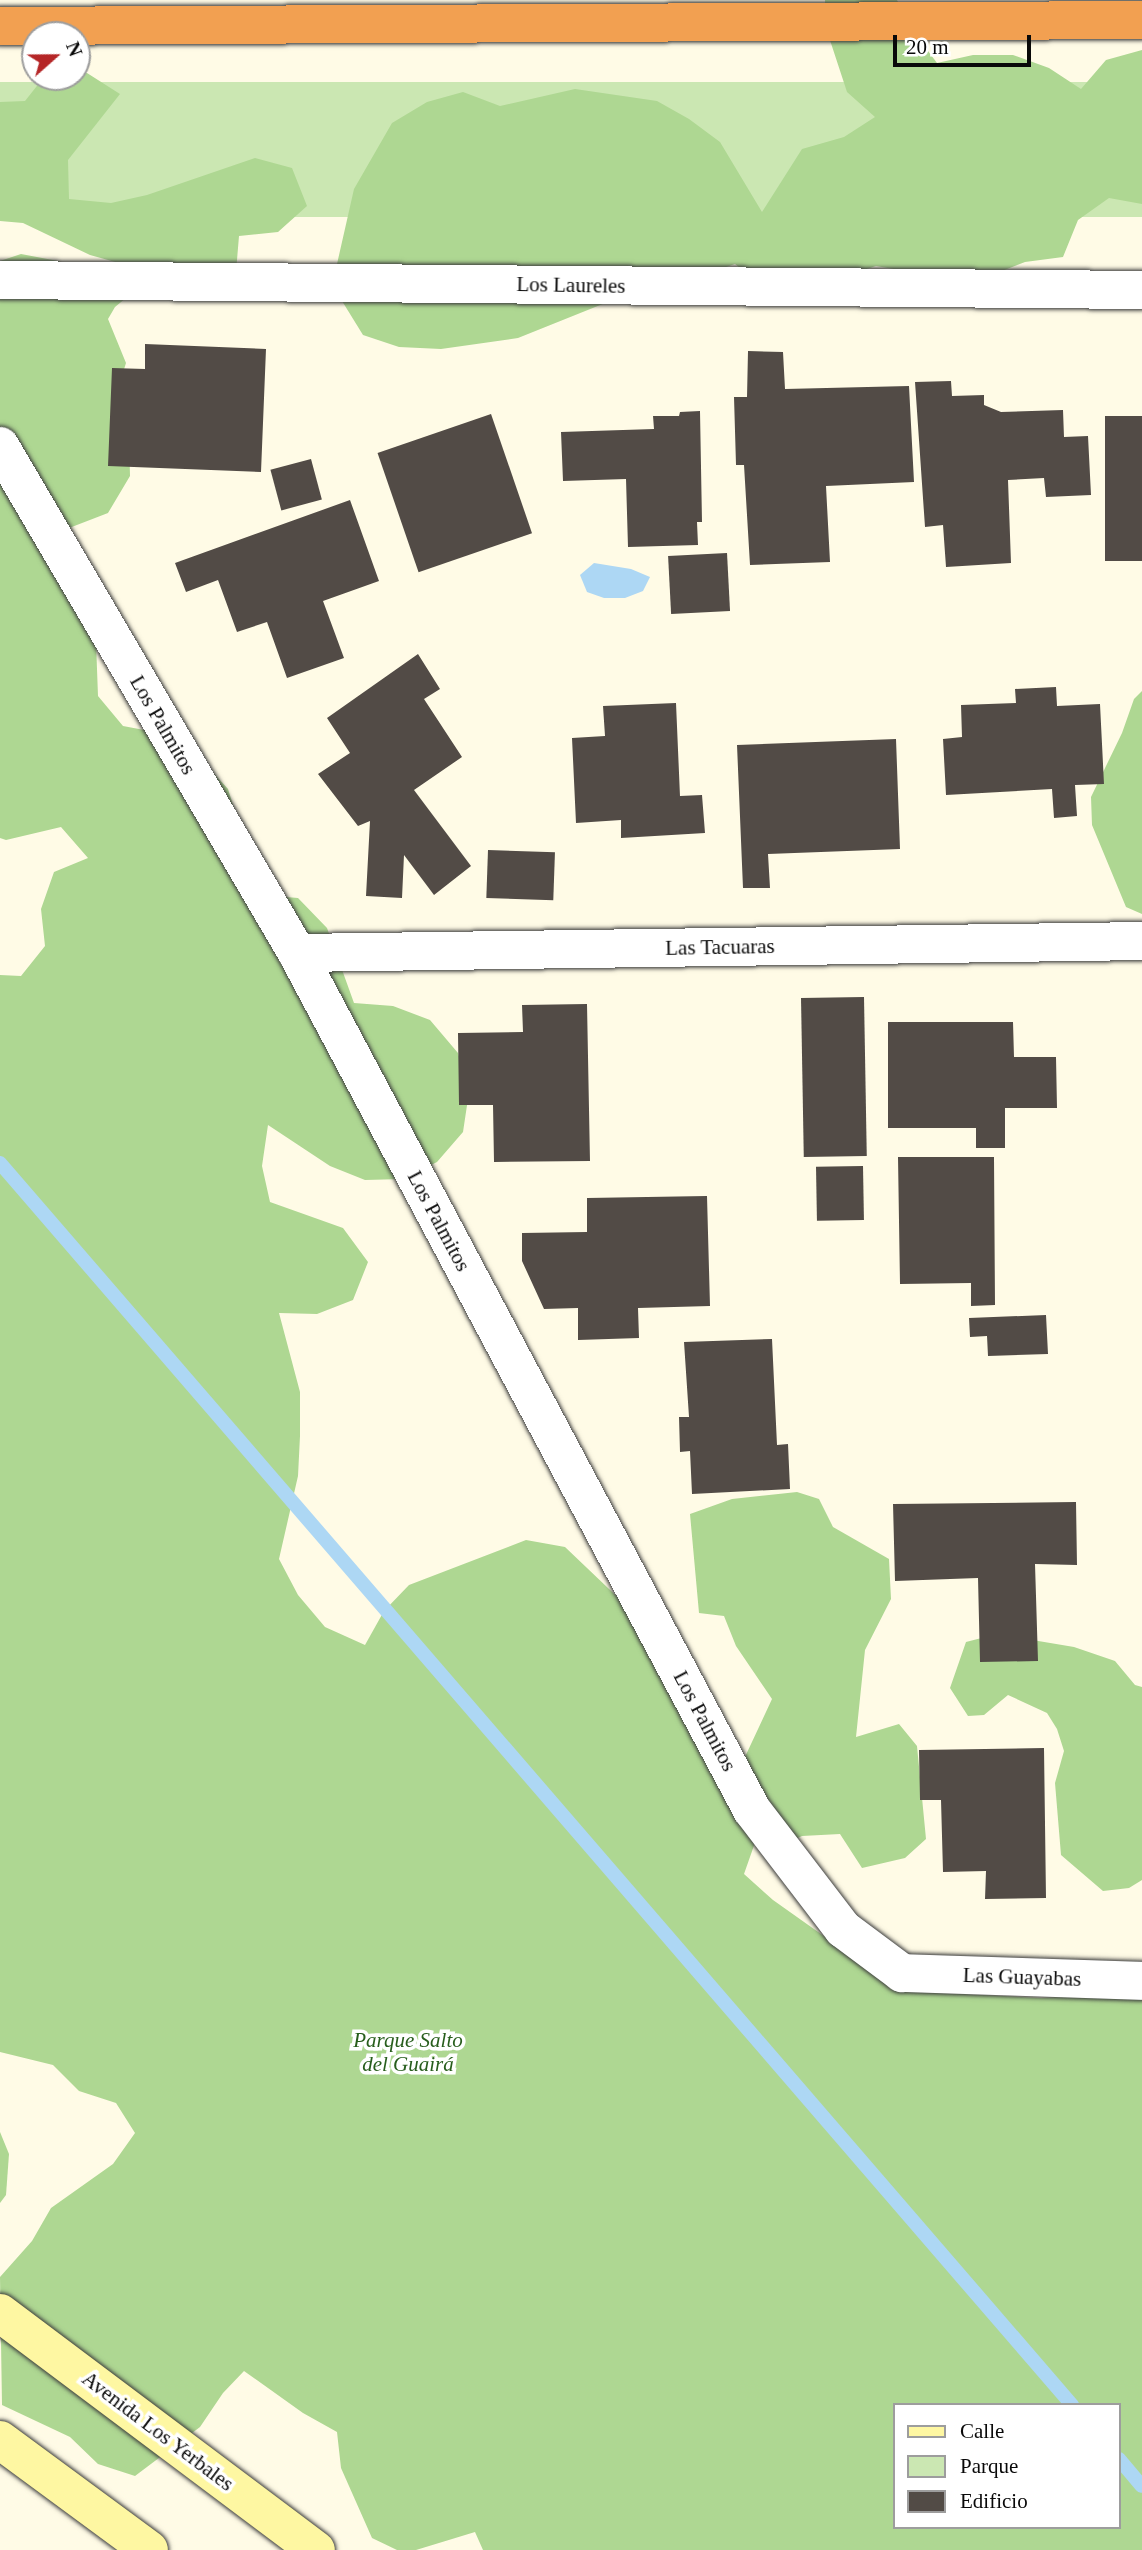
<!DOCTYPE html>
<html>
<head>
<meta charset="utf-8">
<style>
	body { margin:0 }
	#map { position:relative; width:1142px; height:2550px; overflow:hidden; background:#fffbe6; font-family:Georgia,serif }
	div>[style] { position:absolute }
	.green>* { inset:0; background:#cbe7b2; transform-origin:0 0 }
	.forest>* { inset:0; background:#aed792 }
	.water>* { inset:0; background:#add7f4 }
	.stream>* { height:14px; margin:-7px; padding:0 7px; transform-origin:7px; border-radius:7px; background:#add7f4 }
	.building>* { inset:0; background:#524b46; transform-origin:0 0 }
	.roads { filter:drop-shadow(0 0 2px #3c3c3c) drop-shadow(0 0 2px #3c3c3c) }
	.street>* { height:38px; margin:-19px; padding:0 19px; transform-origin:19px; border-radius:19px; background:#fff }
	.secondary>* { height:38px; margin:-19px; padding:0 19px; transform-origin:19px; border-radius:19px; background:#fef7a2 }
	.highway>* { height:38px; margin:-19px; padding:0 19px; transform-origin:19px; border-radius:19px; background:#f2a051 }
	span { translate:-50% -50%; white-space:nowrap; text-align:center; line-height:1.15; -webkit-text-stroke:7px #fff; paint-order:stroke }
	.street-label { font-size:21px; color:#090909 }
	.park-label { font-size:21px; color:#285e1d; font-style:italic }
	.legend { position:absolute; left:893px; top:2403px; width:228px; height:126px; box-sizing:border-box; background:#fff; border:2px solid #9d9d9d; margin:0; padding:9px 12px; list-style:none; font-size:21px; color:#090909 }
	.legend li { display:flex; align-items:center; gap:14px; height:35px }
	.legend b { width:35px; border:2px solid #9d9d9d }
	.north { position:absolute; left:21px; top:21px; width:70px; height:70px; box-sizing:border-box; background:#fff; border:2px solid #9d9d9d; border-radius:50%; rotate:69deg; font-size:19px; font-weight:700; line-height:28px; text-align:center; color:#090909 }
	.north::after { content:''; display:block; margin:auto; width:24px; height:32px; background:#b52627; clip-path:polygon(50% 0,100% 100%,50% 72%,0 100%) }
	.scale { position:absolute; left:893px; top:35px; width:138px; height:32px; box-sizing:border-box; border:4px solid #090909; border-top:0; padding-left:9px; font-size:21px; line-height:24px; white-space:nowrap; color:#090909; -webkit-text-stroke:5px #fff; paint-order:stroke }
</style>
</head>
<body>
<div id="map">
	<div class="green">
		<div style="left:1142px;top:82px;width:135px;height:1142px;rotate:90deg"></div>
	</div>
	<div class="forest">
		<div style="clip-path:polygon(825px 0,897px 0,913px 31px,937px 63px,973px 55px,1013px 55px,1049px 68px,1081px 89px,1106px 60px,1142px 50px,1142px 204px,1109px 198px,1078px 220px,1063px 257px,1025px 262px,989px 276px,952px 279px,876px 266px,804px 289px,766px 288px,735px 264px,700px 276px,660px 281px,518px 338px,441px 349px,399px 347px,363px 335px,342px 301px,337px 264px,354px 189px,392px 123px,427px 102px,463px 92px,500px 106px,575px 89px,657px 101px,689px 119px,720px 142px,762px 212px,802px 149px,844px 137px,875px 117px,847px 92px,825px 25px)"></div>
		<div style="clip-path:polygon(77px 73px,87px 73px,120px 94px,68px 160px,69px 199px,111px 203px,147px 195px,255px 158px,292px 168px,307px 206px,278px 232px,239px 236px,236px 272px,162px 275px,90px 255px,23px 223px,0 221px,0 102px,25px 101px,44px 77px,77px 77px)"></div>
		<div style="clip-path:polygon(evenodd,21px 254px,58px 261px,138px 288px,115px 307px,108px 319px,126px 363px,114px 401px,129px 437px,130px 476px,108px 513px,38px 540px,95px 615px,98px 696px,123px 726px,160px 733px,198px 756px,228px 789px,261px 895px,298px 898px,327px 928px,354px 1003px,393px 1006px,430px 1020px,458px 1053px,469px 1092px,463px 1132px,437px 1162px,403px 1179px,365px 1180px,330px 1166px,268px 1125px,262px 1166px,270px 1202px,343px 1228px,368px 1262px,353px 1300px,317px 1314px,279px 1313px,300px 1392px,300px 1436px,298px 1476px,279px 1559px,298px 1595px,325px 1627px,365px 1645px,384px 1611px,409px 1585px,526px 1540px,565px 1547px,651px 1629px,744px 1759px,772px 1699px,736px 1646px,724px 1616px,699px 1613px,690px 1514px,732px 1499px,797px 1492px,819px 1499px,833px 1527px,889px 1559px,891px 1599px,865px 1650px,856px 1737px,899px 1724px,917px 1746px,926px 1839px,905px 1858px,862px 1868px,840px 1834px,802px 1836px,785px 1844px,757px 1837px,744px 1874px,773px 1900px,852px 1956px,924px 1992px,1041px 1998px,1079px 1996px,1142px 1979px,1142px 2550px,483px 2550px,475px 2532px,416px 2550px,397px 2550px,372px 2538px,341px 2468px,337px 2432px,303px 2413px,244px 2371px,223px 2393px,200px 2427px,135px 2476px,98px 2464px,70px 2437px,2px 2405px,0 2277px,32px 2241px,51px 2208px,113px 2164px,135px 2133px,116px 2103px,79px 2091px,53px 2065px,0 2052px,0 975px,21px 976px,45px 946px,41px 909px,54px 872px,88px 858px,61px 827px,6px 840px,0 838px,0 261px,21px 254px,895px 2405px,1119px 2405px,1119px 2527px,895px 2527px,895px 2405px)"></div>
		<div style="clip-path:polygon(1142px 691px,1142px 914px,1126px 907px,1092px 825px,1091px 797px,1122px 733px,1134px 699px)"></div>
		<div style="clip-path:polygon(997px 1634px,1074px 1647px,1115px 1661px,1135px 1685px,1142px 1687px,1142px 1880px,1129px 1888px,1103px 1891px,1061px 1855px,1055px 1783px,1064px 1751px,1057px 1729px,1047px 1713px,1008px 1695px,984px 1715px,968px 1716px,950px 1688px,966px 1642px)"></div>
		<div style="clip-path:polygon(0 2132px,9px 2154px,6px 2195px,0 2203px)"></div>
	</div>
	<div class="water">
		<div style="clip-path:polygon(594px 563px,631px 569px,650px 577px,643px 591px,625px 598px,604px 598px,587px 592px,580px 575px)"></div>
	</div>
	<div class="stream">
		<div style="left:0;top:1163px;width:1641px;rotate:49.2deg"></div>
		<div style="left:1119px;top:2459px;width:35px;rotate:50deg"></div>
	</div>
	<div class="building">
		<div style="clip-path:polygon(145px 344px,266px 349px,261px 472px,108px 466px,112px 368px,145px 369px)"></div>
		<div style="clip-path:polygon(748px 351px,783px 352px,785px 389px,909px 386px,914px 482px,826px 486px,830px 562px,750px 565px,744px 465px,736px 465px,734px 397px,747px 397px)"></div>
		<div style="clip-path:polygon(951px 381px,952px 396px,984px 395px,984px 405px,1001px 412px,1063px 410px,1064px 437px,1088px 436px,1091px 495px,1046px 497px,1044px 478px,1008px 480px,1011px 563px,946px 567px,943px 525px,925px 527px,915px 382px)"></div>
		<div style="clip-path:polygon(700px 411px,702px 522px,697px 522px,698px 545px,628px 547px,626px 479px,563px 481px,561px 432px,654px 429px,653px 416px,679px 416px,680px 412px)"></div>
		<div style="left:491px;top:414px;width:126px;height:120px;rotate:71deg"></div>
		<div style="left:1142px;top:416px;width:145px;height:37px;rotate:90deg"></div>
		<div style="left:311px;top:459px;width:42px;height:42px;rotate:75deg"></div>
		<div style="clip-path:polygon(350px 500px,379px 581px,323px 601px,344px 658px,287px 678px,267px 622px,237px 632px,218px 580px,186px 592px,175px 563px)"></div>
		<div style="left:727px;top:553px;width:58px;height:59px;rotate:87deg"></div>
		<div style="clip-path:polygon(418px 654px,440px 689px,424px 699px,462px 757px,414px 790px,471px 866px,434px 895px,404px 855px,402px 898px,366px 896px,370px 821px,358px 826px,318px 774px,350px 753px,327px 718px)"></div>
		<div style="clip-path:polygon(1056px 687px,1057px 706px,1100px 704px,1104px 784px,1075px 785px,1077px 816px,1054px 818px,1052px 789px,946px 795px,943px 739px,962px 737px,961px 705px,1016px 703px,1015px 689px)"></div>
		<div style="clip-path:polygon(676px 703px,680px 796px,702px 795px,705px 833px,621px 838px,621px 820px,576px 823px,572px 738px,605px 736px,603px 706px)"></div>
		<div style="clip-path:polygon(896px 739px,900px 849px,768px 854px,770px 888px,743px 888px,737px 745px)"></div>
		<div style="left:488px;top:850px;width:67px;height:48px;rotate:2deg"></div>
		<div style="left:864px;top:997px;width:159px;height:63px;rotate:89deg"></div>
		<div style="clip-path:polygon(587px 1004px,590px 1161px,494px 1162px,493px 1105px,459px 1105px,458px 1033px,523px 1032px,522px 1005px)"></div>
		<div style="clip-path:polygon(888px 1022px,1013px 1022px,1014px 1057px,1056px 1057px,1057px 1108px,1005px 1108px,1005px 1148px,976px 1148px,976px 1128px,888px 1128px)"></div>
		<div style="clip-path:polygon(898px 1157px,994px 1157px,995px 1305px,971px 1306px,971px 1283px,900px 1284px)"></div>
		<div style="left:863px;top:1166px;width:54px;height:47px;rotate:89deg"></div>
		<div style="clip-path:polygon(707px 1196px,710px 1306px,638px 1308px,639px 1338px,578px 1340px,578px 1308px,544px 1309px,522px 1261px,522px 1233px,587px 1232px,587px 1198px)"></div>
		<div style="clip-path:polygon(1046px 1315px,1048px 1354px,988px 1356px,987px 1336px,970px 1337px,969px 1318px)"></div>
		<div style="clip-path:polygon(772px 1339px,777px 1445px,788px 1444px,790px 1489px,692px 1494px,690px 1451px,680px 1452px,679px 1417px,689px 1417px,684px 1342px)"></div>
		<div style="clip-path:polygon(1076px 1502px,1077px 1565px,1035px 1564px,1038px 1661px,980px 1662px,978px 1578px,895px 1581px,893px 1504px)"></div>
		<div style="clip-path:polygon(1044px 1748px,1046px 1898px,985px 1899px,986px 1871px,943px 1872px,941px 1800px,920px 1800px,919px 1750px)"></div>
	</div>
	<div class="roads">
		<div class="street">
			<div style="left:0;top:280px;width:1142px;rotate:0.5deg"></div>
			<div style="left:0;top:446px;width:588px;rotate:59.64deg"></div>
			<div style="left:297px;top:953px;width:970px;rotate:62.04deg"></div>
			<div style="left:752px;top:1810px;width:150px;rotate:52.6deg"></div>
			<div style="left:843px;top:1929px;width:74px;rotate:36.7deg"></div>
			<div style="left:902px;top:1973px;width:240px;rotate:1.9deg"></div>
			<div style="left:297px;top:953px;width:845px;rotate:-0.81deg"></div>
		</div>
		<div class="secondary">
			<div style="left:0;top:2313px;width:395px;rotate:36.9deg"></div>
			<div style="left:0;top:2440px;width:185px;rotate:36.4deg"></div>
		</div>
		<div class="highway">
			<div style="left:0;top:26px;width:1142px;rotate:-0.3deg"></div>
		</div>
	</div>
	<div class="street-label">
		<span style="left:571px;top:285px;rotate:1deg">Los Laureles</span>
		<span style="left:163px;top:725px;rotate:60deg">Los Palmitos</span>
		<span style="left:720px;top:947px;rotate:-1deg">Las Tacuaras</span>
		<span style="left:439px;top:1221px;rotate:62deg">Los Palmitos</span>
		<span style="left:705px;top:1721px;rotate:62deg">Los Palmitos</span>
		<span style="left:1022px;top:1977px;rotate:2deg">Las Guayabas</span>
		<span style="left:158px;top:2431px;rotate:37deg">Avenida Los Yerbales</span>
	</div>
	<div class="park-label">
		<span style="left:408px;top:2052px">Parque Salto<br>del Guairá</span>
	</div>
	<ul class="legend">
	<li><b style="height:9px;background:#fef7a2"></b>Calle</li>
	<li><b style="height:19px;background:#cbe7b2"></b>Parque</li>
	<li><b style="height:19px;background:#524b46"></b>Edificio</li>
	</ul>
	<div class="north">N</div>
	<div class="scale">20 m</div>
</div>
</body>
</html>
